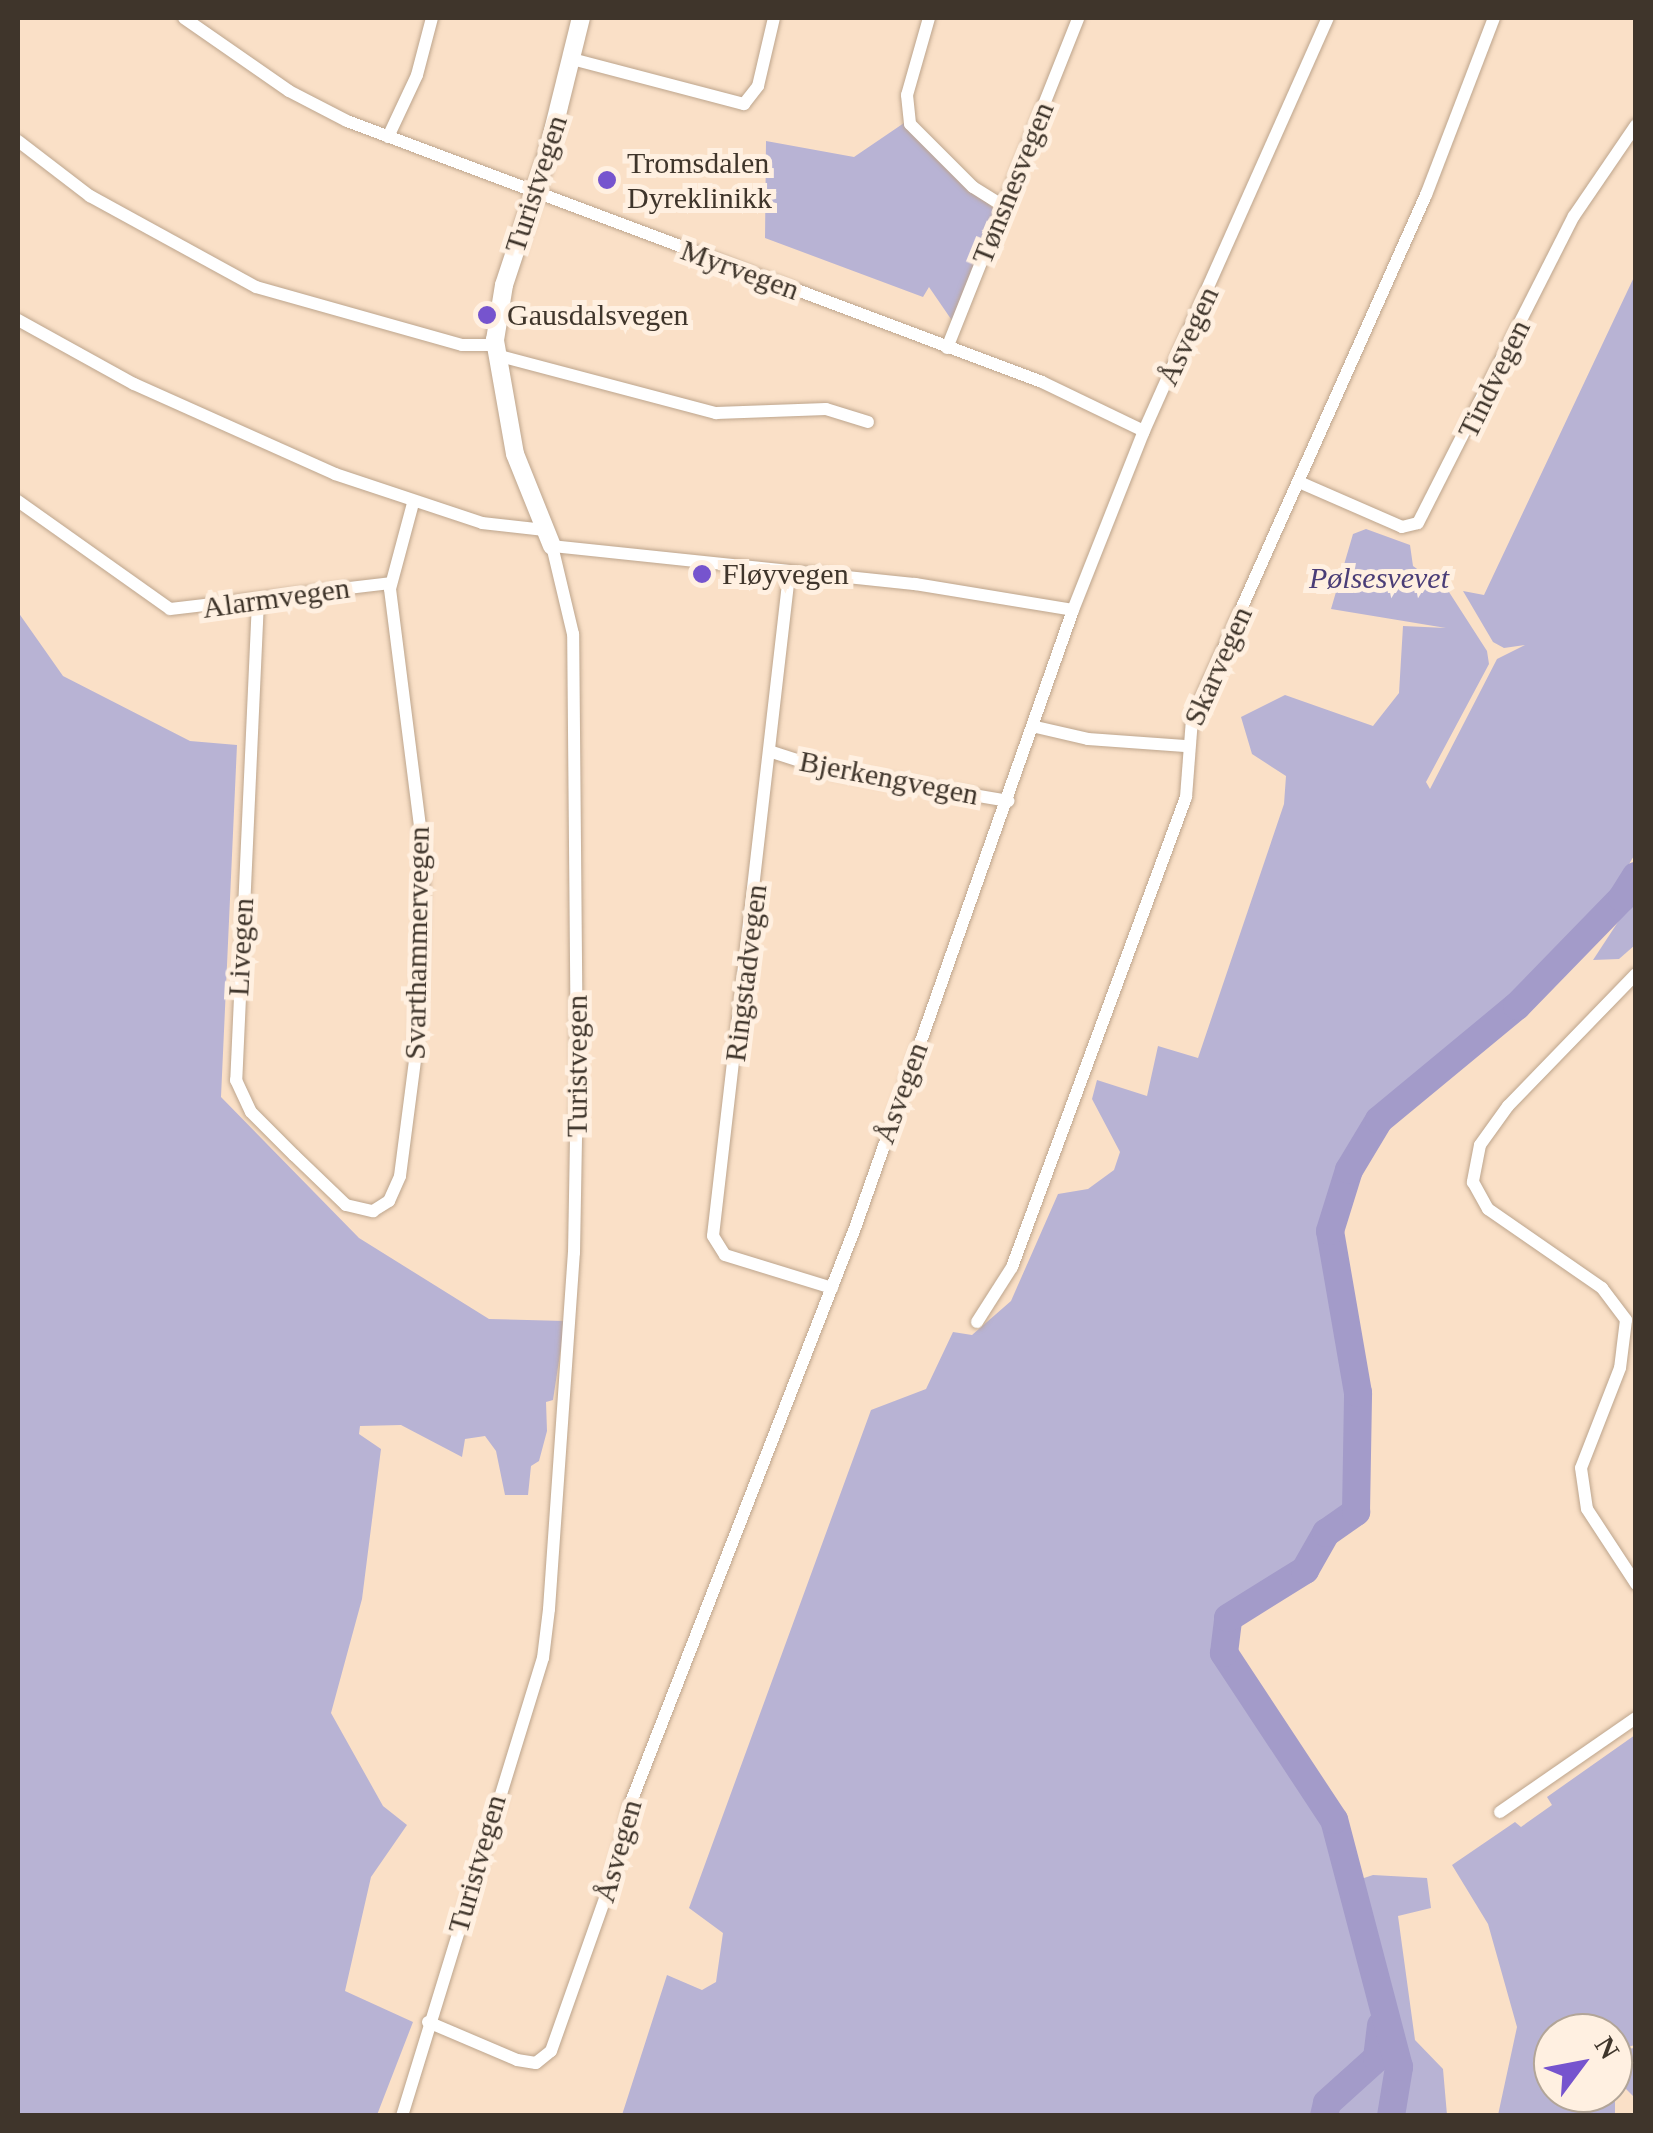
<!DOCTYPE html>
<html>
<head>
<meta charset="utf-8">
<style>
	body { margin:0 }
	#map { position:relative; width:1653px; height:2133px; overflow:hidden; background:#fae0c7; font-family:Georgia,serif }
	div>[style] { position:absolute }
	.green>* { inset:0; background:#b8b3d4 }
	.river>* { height:28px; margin:-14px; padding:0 14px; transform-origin:14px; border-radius:14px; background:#a39bc9 }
	.roads { filter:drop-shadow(0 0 2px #bda58d) drop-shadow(0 0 2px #bda58d) }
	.street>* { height:12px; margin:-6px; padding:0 6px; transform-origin:6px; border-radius:6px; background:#fff }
	.secondary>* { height:18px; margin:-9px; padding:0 9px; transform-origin:9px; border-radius:9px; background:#fff }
	.dots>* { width:28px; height:28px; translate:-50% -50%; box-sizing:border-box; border:5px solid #fff0e1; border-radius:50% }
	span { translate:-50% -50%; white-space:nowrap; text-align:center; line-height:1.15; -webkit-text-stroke:10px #fff0e1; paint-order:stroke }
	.poi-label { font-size:30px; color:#3f352b }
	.left { translate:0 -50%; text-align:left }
	.street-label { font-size:30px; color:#3f352b }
	.park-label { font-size:30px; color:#4a3d77; font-style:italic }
	.frame { position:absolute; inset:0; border:20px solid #3f352b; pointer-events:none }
	.north { position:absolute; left:1533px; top:2013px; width:100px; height:100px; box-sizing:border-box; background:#fff0e1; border:2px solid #b2a598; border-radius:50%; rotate:58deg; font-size:28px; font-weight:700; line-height:40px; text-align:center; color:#3f352b }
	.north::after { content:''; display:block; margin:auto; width:35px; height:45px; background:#7654ce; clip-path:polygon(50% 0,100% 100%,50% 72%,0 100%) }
</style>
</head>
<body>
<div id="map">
	<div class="green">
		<div style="clip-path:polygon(904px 123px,995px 210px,953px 322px,929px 287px,923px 297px,765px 238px,766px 141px,854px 157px)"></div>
		<div style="clip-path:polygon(1635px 275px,1635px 854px,1615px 888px,1560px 950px,1378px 1121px,1349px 1172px,1329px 1233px,1358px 1395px,1355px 1514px,1325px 1535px,1304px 1572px,1228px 1620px,1224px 1655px,1333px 1822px,1349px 1883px,1373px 1875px,1427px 1878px,1431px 1908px,1398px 1916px,1415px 2040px,1443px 2069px,1447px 2115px,622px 2115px,667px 1975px,702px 1990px,716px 1982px,723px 1933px,689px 1908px,871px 1410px,926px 1389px,953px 1332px,972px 1335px,1011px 1301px,1058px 1194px,1088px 1189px,1114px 1170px,1120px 1152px,1092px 1099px,1097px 1080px,1147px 1096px,1158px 1046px,1198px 1058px,1284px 804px,1286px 776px,1252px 754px,1241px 717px,1285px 695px,1373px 726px,1399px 693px,1403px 626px,1446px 628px,1331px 609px,1353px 534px,1366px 529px,1410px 545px,1413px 566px,1449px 592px,1487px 651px,1489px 664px,1426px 782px,1430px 789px,1497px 659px,1525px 645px,1504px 648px,1493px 642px,1463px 591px,1484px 595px)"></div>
		<div style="clip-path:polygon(18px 612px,63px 676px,190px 741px,237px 745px,221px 1097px,359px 1238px,489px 1319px,565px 1321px,553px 1400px,546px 1402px,547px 1431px,539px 1461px,531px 1466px,528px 1495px,505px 1495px,496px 1451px,485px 1436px,465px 1439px,462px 1457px,401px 1425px,360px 1426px,359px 1434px,381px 1449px,362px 1599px,331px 1713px,383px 1806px,407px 1825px,371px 1877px,345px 1991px,413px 2022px,377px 2115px,18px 2115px)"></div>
		<div style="clip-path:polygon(1635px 896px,1635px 945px,1619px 959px,1593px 960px)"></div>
		<div style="clip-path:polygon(evenodd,1635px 1735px,1635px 2045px,1616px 2050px,1635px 2048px,1635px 2098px,1615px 2078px,1615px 2115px,1498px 2115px,1517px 2027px,1488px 1924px,1452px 1865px,1515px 1822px,1521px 1827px,1552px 1805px,1547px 1797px,1635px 1735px,1553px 2033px,1613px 2033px,1613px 2093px,1553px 2093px,1553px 2033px)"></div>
	</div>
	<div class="river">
		<div style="left:1324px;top:2116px;width:13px;rotate:-77deg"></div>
		<div style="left:1327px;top:2103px;width:67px;rotate:-42deg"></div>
		<div style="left:1377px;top:2058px;width:33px;rotate:-83deg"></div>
		<div style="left:1391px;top:2116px;width:50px;rotate:-80.7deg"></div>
		<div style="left:1399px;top:2067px;width:255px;rotate:-104.7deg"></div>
		<div style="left:1334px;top:1820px;width:200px;rotate:-123.4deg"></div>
		<div style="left:1224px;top:1653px;width:35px;rotate:-83deg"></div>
		<div style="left:1228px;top:1618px;width:91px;rotate:-31.9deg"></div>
		<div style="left:1305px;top:1570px;width:43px;rotate:-60.4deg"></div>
		<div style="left:1326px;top:1533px;width:37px;rotate:-35deg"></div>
		<div style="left:1356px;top:1512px;width:119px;rotate:-89deg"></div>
		<div style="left:1358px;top:1393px;width:164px;rotate:-99.8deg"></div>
		<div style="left:1330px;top:1231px;width:64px;rotate:-72.7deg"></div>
		<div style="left:1349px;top:1170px;width:58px;rotate:-59deg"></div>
		<div style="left:1379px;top:1120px;width:179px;rotate:-39.6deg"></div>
		<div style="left:1517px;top:1006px;width:151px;rotate:-45.8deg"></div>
		<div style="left:1622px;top:898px;width:26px;rotate:-58deg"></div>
	</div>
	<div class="roads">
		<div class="street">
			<div style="left:184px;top:18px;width:128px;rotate:34.8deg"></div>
			<div style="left:289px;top:91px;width:65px;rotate:27.3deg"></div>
			<div style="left:347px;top:121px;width:742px;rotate:20.58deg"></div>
			<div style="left:1042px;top:382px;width:113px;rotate:25.7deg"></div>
			<div style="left:929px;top:18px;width:80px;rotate:105.9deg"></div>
			<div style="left:907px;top:95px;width:29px;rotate:84deg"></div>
			<div style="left:910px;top:124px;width:89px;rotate:45deg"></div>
			<div style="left:973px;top:187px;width:36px;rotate:32deg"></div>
			<div style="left:572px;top:59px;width:178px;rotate:14.7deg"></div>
			<div style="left:744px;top:104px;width:23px;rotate:-52deg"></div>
			<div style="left:758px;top:86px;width:70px;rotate:-76.8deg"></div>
			<div style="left:388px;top:137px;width:68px;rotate:-64.9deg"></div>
			<div style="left:417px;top:75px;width:59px;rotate:-75.3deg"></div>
			<div style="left:18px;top:141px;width:91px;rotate:37.4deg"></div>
			<div style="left:90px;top:196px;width:189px;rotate:28.7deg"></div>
			<div style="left:256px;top:287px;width:214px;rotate:15.7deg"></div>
			<div style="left:462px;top:345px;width:33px"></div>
			<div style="left:18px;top:320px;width:132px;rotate:28.9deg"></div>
			<div style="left:134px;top:384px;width:220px;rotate:24.1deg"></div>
			<div style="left:335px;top:474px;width:155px;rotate:18.4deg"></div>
			<div style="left:482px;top:523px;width:63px;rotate:6.3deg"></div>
			<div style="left:947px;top:348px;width:355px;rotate:-68.3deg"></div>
			<div style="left:496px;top:355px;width:228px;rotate:14.8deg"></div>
			<div style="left:716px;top:413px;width:110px;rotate:-2.1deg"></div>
			<div style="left:826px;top:409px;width:44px;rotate:17.2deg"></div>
			<div style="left:1299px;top:482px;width:112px;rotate:23.6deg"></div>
			<div style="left:1402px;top:527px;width:16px;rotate:-14deg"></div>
			<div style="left:1418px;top:523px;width:344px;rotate:-63.1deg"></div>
			<div style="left:1574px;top:216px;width:110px;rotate:-55.7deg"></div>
			<div style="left:18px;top:501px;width:186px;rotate:35.4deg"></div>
			<div style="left:170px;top:609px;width:222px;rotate:-6.7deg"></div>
			<div style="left:552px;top:546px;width:365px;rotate:6deg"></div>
			<div style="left:915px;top:584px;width:160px;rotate:9.3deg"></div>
			<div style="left:789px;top:575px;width:665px;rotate:96.56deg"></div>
			<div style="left:713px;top:1236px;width:22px;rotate:58deg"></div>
			<div style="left:725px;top:1255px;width:112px;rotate:17.1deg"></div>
			<div style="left:258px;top:601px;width:480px;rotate:92.6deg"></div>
			<div style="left:236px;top:1080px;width:35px;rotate:65deg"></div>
			<div style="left:251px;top:1112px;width:61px;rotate:45deg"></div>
			<div style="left:294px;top:1155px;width:72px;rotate:43.9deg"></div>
			<div style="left:346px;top:1205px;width:28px;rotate:13deg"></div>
			<div style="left:373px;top:1211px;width:19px;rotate:-32deg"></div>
			<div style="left:389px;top:1201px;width:27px;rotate:-66deg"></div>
			<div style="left:400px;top:1176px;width:125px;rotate:-82.6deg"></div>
			<div style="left:416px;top:1052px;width:194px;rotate:-87.6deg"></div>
			<div style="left:424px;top:858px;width:271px;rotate:-97.2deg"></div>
			<div style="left:390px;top:589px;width:89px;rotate:-75deg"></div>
			<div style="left:1036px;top:727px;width:53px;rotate:13deg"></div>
			<div style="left:1088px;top:739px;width:97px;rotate:4.1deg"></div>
			<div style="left:772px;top:752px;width:62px;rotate:17.9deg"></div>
			<div style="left:831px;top:771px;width:180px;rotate:9.6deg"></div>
			<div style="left:1636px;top:974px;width:184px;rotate:134.1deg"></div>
			<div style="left:1508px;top:1106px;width:48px;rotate:125.7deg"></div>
			<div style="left:1480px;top:1145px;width:38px;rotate:101deg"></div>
			<div style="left:1473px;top:1182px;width:31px;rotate:61deg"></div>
			<div style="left:1488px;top:1209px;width:139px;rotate:34.7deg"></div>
			<div style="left:1602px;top:1288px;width:40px;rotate:53deg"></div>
			<div style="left:1626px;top:1320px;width:48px;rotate:97.1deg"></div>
			<div style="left:1620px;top:1368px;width:107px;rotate:111.3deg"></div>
			<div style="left:1581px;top:1468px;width:41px;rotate:81.7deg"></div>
			<div style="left:1587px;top:1509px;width:90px;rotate:56.8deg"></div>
			<div style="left:977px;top:1322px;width:65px;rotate:-57.5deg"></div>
			<div style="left:1012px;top:1267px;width:501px;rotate:-69.68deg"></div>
			<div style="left:1186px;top:797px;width:78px;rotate:-85.6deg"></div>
			<div style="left:1192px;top:719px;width:574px;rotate:-65.94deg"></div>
			<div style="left:1426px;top:195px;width:190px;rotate:-69deg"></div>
			<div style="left:1500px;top:1812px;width:165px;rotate:-34.7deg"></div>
			<div style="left:428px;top:2022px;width:97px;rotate:23.1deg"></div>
			<div style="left:517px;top:2060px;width:19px;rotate:9deg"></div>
			<div style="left:536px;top:2063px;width:19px;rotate:-39deg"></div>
			<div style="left:551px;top:2051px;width:189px;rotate:-70.5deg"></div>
			<div style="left:614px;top:1873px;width:73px;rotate:-76.5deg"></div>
			<div style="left:631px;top:1802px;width:616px;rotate:-68.68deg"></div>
			<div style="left:855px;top:1228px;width:655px;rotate:-70.57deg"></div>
			<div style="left:1073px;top:610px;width:190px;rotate:-68.4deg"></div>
			<div style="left:1143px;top:433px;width:454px;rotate:-66deg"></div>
			<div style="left:402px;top:2116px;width:479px;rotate:-72.9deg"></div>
			<div style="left:543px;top:1658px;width:49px;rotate:-83deg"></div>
			<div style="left:549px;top:1609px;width:357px;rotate:-86deg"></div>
			<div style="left:574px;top:1253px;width:178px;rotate:-89deg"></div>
			<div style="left:577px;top:1075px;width:441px;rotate:-90.5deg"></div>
			<div style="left:573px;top:634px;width:90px;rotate:-103.4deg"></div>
		</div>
		<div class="secondary">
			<div style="left:552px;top:546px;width:99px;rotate:-111.9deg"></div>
			<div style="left:515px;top:454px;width:116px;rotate:-100deg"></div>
			<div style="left:495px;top:340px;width:56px;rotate:-80.7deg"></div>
			<div style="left:504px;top:285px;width:137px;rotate:-71.7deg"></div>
			<div style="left:547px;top:155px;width:141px;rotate:-76.1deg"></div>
		</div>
	</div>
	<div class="dots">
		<div style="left:607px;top:180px;background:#7654ce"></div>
		<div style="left:487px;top:315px;background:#7654ce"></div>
		<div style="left:702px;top:574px;background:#7654ce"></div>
	</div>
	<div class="poi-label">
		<span class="left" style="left:627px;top:180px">Tromsdalen<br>Dyreklinikk</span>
		<span class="left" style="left:507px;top:315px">Gausdalsvegen</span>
		<span class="left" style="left:722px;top:574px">Fløyvegen</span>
	</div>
	<div class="street-label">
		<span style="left:1013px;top:183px;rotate:-68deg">Tønsnesvegen</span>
		<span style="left:536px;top:184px;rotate:-72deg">Turistvegen</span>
		<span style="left:740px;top:270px;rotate:20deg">Myrvegen</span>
		<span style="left:1188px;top:336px;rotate:-65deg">Åsvegen</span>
		<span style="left:1494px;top:379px;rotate:-64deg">Tindvegen</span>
		<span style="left:276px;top:598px;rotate:-8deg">Alarmvegen</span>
		<span style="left:1218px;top:666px;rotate:-66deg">Skarvegen</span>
		<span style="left:889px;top:778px;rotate:11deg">Bjerkengvegen</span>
		<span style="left:417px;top:943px;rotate:-89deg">Svarthammervegen</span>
		<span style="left:241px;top:947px;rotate:-87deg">Livegen</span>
		<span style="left:746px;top:973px;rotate:-83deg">Ringstadvegen</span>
		<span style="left:577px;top:1066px;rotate:-90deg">Turistvegen</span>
		<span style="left:901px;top:1093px;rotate:-70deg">Åsvegen</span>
		<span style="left:618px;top:1851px;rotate:-74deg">Åsvegen</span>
		<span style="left:477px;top:1864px;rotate:-74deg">Turistvegen</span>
	</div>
	<div class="park-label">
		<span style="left:1379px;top:578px">Pølsesvevet</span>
	</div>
	<div class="frame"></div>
	<div class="north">N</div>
</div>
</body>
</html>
